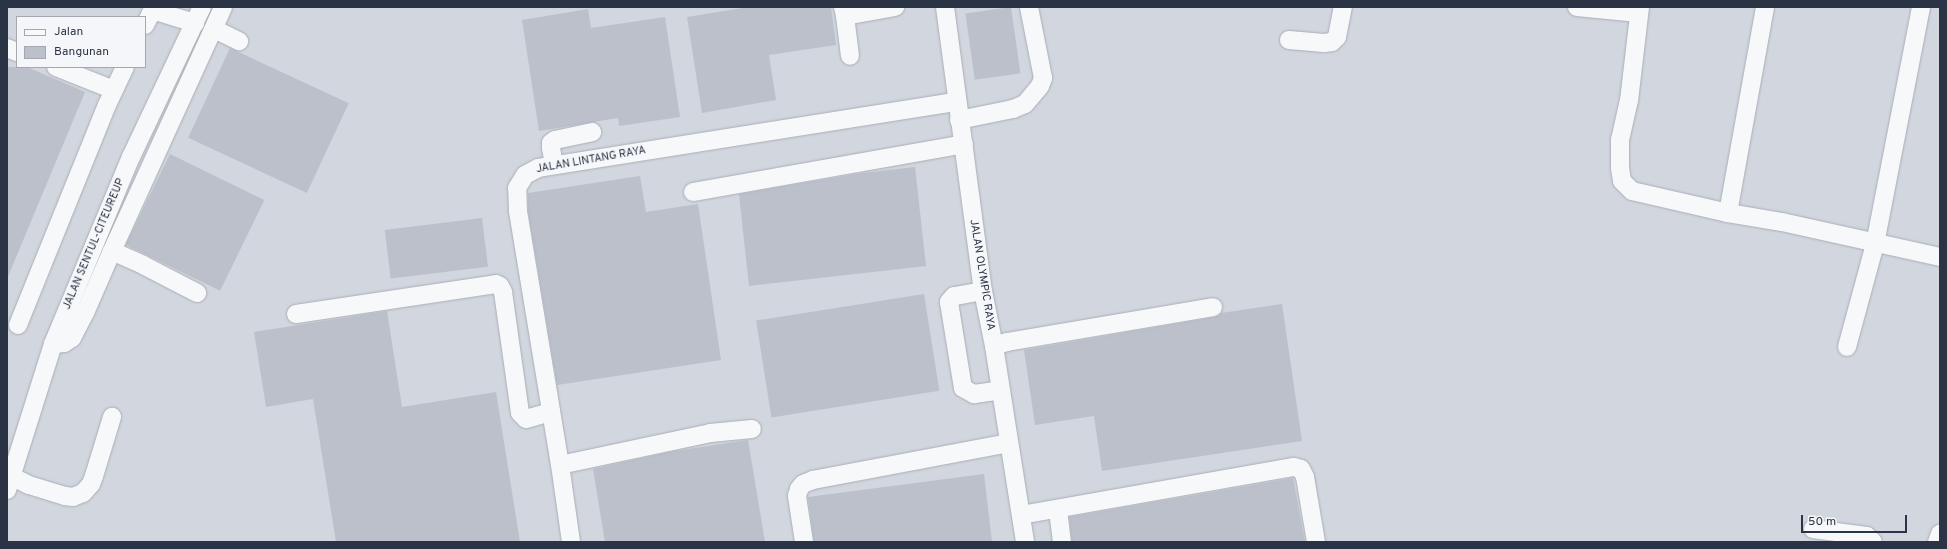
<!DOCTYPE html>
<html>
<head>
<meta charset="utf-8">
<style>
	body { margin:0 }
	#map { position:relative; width:1947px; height:549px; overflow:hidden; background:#e4e7ec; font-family:Overpass,sans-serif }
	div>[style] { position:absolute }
	.built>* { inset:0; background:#d2d6de }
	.building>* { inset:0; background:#bbc0ca; transform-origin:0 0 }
	.roads { filter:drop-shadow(0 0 1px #a9aeb7) drop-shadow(0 0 1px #a9aeb7) }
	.minor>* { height:18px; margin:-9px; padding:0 9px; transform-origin:9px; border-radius:9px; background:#f7f8fa }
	span { translate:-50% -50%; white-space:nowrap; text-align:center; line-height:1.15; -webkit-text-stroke:3px #f4f6f9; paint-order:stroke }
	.street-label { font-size:11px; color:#2b3445 }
	.frame { position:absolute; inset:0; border:8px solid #2b3445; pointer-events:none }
	.legend { position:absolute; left:16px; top:16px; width:130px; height:52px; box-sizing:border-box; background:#f4f6f9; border:1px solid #a4a8b1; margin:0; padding:5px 7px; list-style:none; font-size:12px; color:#2b3445 }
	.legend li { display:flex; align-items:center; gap:8px; height:20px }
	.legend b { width:20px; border:1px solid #a4a8b1 }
	.scale { position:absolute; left:1801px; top:515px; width:106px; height:18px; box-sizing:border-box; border:2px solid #2b3445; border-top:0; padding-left:5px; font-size:12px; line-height:14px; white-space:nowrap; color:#2b3445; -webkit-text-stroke:3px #f4f6f9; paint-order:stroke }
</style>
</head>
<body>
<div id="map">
	<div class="built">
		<div style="clip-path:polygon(evenodd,7px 7px,1940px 7px,1940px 542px,7px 542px,7px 7px,17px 17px,145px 17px,145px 67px,17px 67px,17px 17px)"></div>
	</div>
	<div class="building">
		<div style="clip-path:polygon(749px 7px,831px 7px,836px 45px,769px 55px,776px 100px,702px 113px,687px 17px)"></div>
		<div style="left:1011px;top:7px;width:67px;height:46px;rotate:82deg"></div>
		<div style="clip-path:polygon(588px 9px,591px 28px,665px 17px,680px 117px,619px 126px,618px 118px,539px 131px,522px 20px)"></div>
		<div style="left:230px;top:48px;width:131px;height:99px;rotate:25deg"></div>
		<div style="clip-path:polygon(7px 67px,27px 67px,85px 92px,7px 279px)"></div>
		<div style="left:170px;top:154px;width:105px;height:101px;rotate:26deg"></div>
		<div style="clip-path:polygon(915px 167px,926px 266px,749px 286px,739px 194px,863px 173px)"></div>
		<div style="clip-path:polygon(640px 176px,646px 212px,698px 204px,721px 360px,557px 385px,528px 210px,528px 193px)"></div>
		<div style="left:482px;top:218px;width:49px;height:98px;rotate:83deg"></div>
		<div style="left:924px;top:294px;width:98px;height:170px;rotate:81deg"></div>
		<div style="clip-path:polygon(1282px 304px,1302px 441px,1102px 471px,1094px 416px,1035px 425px,1024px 350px,1215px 317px,1221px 313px)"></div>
		<div style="clip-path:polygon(387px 311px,402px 407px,496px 392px,520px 542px,336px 542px,313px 399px,266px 407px,254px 332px)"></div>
		<div style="clip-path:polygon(748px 440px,765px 542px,605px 542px,593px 469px,669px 452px)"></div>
		<div style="clip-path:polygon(984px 474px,992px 542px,814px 542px,808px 497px)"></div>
		<div style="clip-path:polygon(1293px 478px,1305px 542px,1072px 542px,1069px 517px)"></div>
	</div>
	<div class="roads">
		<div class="minor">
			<div style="left:843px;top:7px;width:9px;rotate:77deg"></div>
			<div style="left:845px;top:16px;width:51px;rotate:-10.2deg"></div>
			<div style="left:945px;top:7px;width:287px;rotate:82.4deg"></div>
			<div style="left:983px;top:291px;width:56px;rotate:78.7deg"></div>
			<div style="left:994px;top:346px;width:198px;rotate:81deg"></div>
			<div style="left:1577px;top:7px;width:62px;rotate:5.5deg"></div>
			<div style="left:1640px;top:7px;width:94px;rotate:96.7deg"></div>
			<div style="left:1629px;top:100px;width:41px;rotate:102.7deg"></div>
			<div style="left:1620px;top:140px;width:28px;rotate:90deg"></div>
			<div style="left:1620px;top:168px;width:13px;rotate:81deg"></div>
			<div style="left:1622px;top:181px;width:14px;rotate:45deg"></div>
			<div style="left:1632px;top:191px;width:98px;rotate:12.9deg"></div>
			<div style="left:1728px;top:213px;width:55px;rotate:9.5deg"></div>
			<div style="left:1782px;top:222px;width:162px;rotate:12.5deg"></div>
			<div style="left:845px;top:16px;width:40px;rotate:82.9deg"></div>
			<div style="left:145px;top:25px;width:13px;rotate:-63deg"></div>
			<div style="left:151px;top:13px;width:4px;rotate:-27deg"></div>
			<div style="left:155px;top:11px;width:42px;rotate:16.7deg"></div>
			<div style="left:214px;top:29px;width:28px;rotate:26deg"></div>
			<div style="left:1289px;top:40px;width:35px;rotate:5deg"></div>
			<div style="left:1324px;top:43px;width:8px;rotate:-7deg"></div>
			<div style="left:1332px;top:42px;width:7px;rotate:-45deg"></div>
			<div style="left:1337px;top:37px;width:31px;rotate:-79deg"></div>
			<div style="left:7px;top:48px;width:11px;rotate:22deg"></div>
			<div style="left:56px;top:67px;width:62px;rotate:21.6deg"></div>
			<div style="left:959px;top:120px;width:55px;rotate:-11.5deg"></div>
			<div style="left:1013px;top:109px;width:13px;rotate:-23deg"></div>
			<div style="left:1025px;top:104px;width:23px;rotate:-50deg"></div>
			<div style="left:1040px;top:86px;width:9px;rotate:-69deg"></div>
			<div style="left:1043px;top:78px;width:72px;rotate:-101.2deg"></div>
			<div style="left:554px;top:165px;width:17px;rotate:-100deg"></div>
			<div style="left:551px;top:148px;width:5px;rotate:-90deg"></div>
			<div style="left:551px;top:143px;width:5px;rotate:-37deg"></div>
			<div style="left:555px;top:140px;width:38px;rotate:-12deg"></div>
			<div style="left:693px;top:192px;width:275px;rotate:-10deg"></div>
			<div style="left:1728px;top:213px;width:209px;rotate:-79.8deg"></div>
			<div style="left:112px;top:251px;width:268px;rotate:-65.5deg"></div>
			<div style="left:983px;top:291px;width:29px;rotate:170deg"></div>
			<div style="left:954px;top:296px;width:8px;rotate:130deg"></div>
			<div style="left:949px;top:302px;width:87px;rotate:80.8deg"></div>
			<div style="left:963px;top:388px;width:13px;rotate:29deg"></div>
			<div style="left:974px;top:394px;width:27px;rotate:-8deg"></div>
			<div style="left:296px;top:314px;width:202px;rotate:-8.5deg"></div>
			<div style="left:496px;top:284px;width:4px;rotate:27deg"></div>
			<div style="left:500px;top:286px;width:7px;rotate:63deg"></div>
			<div style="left:503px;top:292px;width:122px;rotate:82deg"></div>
			<div style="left:520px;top:413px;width:8px;rotate:45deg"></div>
			<div style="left:526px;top:419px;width:26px;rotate:-16deg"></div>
			<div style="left:18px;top:325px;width:237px;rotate:-68deg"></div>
			<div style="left:107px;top:105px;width:42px;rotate:-64.7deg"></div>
			<div style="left:53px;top:344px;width:11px;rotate:-5deg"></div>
			<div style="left:64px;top:343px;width:9px;rotate:-32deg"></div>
			<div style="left:72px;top:338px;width:28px;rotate:-63deg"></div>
			<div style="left:85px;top:313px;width:68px;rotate:-66.5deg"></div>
			<div style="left:112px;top:251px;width:34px;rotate:24deg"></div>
			<div style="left:143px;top:265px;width:61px;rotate:27.4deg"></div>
			<div style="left:994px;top:346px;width:14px;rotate:-17deg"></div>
			<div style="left:1007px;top:342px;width:209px;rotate:-9.6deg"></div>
			<div style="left:1847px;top:347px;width:107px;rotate:-74.8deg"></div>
			<div style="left:1875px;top:244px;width:241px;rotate:-79deg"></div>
			<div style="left:560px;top:465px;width:153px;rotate:-12deg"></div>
			<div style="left:710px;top:433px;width:42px;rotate:-5.4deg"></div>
			<div style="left:11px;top:476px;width:20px;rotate:27deg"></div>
			<div style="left:29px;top:485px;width:38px;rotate:17deg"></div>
			<div style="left:65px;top:496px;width:8px;rotate:7deg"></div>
			<div style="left:73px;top:497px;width:11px;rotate:-22deg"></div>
			<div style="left:83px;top:493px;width:12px;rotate:-48deg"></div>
			<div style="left:91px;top:484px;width:9px;rotate:-69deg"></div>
			<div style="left:94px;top:476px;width:62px;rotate:-73deg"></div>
			<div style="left:7px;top:490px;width:153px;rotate:-72.5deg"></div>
			<div style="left:53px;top:344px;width:203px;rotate:-67.4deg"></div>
			<div style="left:131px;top:157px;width:166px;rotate:-64.7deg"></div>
			<div style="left:1058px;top:510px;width:32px;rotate:83deg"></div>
			<div style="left:1021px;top:515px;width:277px;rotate:-10deg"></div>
			<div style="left:1294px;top:467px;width:7px;rotate:16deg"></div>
			<div style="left:1301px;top:469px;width:9px;rotate:63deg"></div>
			<div style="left:1305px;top:477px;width:66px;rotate:80.4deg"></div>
			<div style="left:1813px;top:529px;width:54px;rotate:7.4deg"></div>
			<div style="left:1867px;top:536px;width:8px;rotate:45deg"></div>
			<div style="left:571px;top:542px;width:78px;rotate:-98.1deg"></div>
			<div style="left:560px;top:465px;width:257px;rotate:-99.4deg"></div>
			<div style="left:518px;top:211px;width:23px;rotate:-92deg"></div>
			<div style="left:517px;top:188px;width:15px;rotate:-58deg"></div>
			<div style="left:525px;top:175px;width:15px;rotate:-28deg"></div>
			<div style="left:538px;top:168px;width:424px;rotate:-9deg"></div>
			<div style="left:804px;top:542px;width:47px;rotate:-98.7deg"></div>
			<div style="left:797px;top:496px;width:7px;rotate:-74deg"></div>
			<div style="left:799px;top:489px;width:6px;rotate:-51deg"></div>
			<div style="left:803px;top:484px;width:11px;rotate:-22deg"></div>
			<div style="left:813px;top:480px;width:198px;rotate:-10.7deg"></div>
			<div style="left:1937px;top:542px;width:9px;rotate:-69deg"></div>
		</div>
	</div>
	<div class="street-label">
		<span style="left:591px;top:160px;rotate:-10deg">JALAN LINTANG RAYA</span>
		<span style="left:94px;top:244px;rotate:-67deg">JALAN SENTUL-CITEUREUP</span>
		<span style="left:982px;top:275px;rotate:81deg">JALAN OLYMPIC RAYA</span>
	</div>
	<div class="frame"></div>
	<ul class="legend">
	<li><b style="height:5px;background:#f7f8fa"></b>Jalan</li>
	<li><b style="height:11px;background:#bbc0ca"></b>Bangunan</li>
	</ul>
	<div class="scale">50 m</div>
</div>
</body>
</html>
